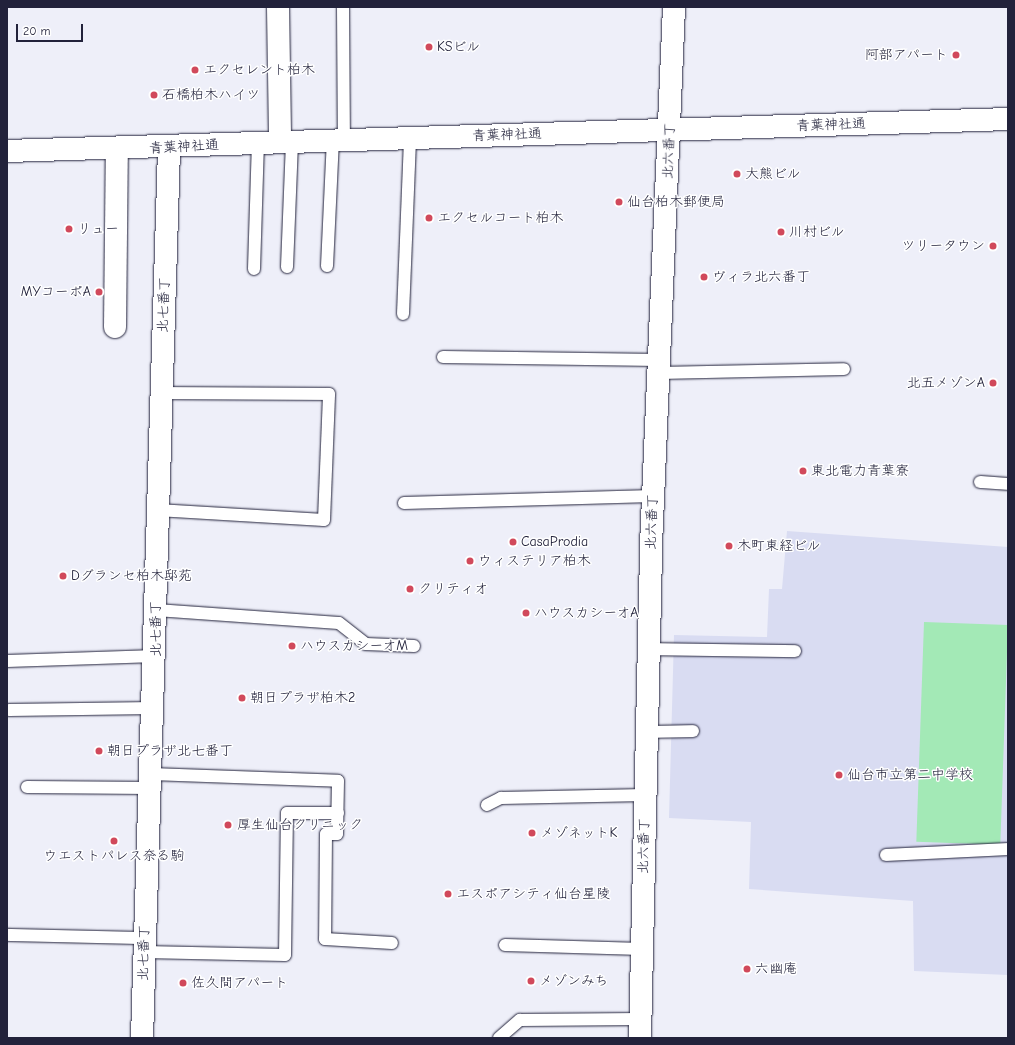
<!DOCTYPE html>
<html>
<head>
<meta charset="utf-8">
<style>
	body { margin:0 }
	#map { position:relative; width:1015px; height:1045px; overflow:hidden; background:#eeeff9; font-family:"Comic Neue","Klee One",sans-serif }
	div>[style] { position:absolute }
	.built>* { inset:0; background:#d9dcf2 }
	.green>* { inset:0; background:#a3e9b6; transform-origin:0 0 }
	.roads { filter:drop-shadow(0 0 1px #22223b) drop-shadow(0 0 1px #22223b) }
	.lane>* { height:12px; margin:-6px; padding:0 6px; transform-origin:6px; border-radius:6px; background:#fff }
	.street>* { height:22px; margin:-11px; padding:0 11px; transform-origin:11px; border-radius:11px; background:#fff }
	.secondary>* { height:22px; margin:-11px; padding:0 11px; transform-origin:11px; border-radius:11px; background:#fff }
	.dots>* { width:11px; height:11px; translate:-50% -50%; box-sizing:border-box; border:2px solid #fff; border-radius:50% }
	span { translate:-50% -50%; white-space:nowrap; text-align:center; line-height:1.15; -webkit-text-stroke:3px #fff; paint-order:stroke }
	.poi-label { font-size:14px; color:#22223b }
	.left { translate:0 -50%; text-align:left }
	.right { translate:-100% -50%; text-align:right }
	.street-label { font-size:14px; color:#22223b }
	.frame { position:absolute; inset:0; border:8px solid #22223b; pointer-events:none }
	.scale { position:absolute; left:16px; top:24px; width:67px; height:18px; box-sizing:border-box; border:2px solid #22223b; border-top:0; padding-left:5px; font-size:12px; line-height:14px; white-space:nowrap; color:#22223b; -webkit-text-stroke:3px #fff; paint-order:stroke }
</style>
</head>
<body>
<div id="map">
	<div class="built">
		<div style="clip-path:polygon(787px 531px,1008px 547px,1008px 975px,914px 971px,913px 901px,749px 889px,751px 822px,669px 818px,674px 635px,767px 637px,769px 589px,782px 589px)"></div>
	</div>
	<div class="green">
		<div style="left:924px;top:622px;width:84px;height:220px;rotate:2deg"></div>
	</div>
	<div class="roads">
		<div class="lane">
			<div style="left:343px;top:7px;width:132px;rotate:89.6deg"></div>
			<div style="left:327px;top:266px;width:127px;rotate:-87.3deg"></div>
			<div style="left:287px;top:267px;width:126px;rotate:-87.7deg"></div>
			<div style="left:254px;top:269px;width:127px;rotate:-88.2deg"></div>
			<div style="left:403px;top:314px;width:176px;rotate:-87.7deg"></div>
			<div style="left:443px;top:357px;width:216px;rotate:0.8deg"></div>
			<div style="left:659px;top:373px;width:185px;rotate:-1.2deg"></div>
			<div style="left:980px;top:482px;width:28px;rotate:4deg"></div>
			<div style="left:404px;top:503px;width:249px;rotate:-1.6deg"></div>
			<div style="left:157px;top:510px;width:167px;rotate:3.4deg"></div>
			<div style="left:324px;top:520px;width:126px;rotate:-87.7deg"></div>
			<div style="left:329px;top:394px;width:168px;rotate:-179.7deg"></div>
			<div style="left:156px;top:610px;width:183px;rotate:4.1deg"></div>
			<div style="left:339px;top:623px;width:34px;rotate:38deg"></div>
			<div style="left:366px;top:644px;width:48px;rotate:2.4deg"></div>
			<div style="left:648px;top:649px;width:147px;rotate:0.8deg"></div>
			<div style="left:7px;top:661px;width:149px;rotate:-1.9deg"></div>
			<div style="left:9px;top:710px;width:145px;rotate:-0.8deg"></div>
			<div style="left:646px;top:732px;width:47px;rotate:-1.2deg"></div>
			<div style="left:151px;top:774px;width:187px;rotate:2.1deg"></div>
			<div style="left:338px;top:781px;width:53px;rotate:91.1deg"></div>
			<div style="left:337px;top:834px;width:11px;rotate:180deg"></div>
			<div style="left:326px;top:834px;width:105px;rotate:90.5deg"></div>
			<div style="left:325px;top:939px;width:67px;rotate:3.4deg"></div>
			<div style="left:27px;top:787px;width:124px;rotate:0.5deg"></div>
			<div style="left:487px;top:805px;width:16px;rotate:-27deg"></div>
			<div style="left:501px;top:798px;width:144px;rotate:-1.2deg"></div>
			<div style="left:886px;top:855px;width:122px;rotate:-2.8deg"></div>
			<div style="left:7px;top:935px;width:137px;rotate:1.3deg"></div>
			<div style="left:505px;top:945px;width:137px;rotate:1.7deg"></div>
			<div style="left:144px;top:952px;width:141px;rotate:1.2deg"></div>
			<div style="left:285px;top:955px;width:142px;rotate:-89.2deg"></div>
			<div style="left:287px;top:813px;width:51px"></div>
			<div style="left:499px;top:1038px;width:28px;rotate:-41deg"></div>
			<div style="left:520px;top:1020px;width:120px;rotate:-0.5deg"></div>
		</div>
		<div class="street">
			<div style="left:278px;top:7px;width:134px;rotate:89.1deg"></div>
			<div style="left:115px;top:327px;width:178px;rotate:-89.4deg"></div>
			<div style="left:142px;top:1038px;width:890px;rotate:-88.26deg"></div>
		</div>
		<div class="secondary">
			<div style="left:7px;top:151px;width:1002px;rotate:-1.83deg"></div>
			<div style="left:640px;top:1038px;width:493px;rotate:-88.7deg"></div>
			<div style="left:651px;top:545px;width:538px;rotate:-87.55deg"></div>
		</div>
	</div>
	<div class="dots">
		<div style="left:429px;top:47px;background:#d1495b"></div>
		<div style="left:956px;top:55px;background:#d1495b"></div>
		<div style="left:195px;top:70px;background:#d1495b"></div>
		<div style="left:154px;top:95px;background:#d1495b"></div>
		<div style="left:737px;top:174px;background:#d1495b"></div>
		<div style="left:619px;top:202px;background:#d1495b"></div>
		<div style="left:429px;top:218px;background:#d1495b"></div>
		<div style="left:69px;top:229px;background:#d1495b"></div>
		<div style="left:781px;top:232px;background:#d1495b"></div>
		<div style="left:993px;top:246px;background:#d1495b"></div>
		<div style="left:704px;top:277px;background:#d1495b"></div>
		<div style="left:99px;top:292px;background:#d1495b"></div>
		<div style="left:993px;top:383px;background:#d1495b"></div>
		<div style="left:803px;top:471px;background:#d1495b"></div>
		<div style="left:513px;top:542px;background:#d1495b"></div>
		<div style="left:729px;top:546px;background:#d1495b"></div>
		<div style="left:470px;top:561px;background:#d1495b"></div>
		<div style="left:63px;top:576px;background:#d1495b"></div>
		<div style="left:410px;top:589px;background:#d1495b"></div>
		<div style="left:526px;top:613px;background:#d1495b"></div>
		<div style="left:292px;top:646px;background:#d1495b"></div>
		<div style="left:242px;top:698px;background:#d1495b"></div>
		<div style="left:99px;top:751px;background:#d1495b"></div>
		<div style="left:839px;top:775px;background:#d1495b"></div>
		<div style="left:228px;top:825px;background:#d1495b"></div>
		<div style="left:532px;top:833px;background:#d1495b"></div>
		<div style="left:114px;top:841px;background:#d1495b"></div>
		<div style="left:448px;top:894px;background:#d1495b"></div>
		<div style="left:747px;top:969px;background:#d1495b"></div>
		<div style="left:531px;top:981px;background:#d1495b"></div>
		<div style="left:183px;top:983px;background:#d1495b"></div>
	</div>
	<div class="poi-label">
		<span class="left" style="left:437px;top:47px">KSビル</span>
		<span class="right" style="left:948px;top:55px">阿部アパート</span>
		<span class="left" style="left:203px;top:70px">エクセレント柏木</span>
		<span class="left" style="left:162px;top:95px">石橋柏木ハイツ</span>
		<span class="left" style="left:745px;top:174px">大熊ビル</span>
		<span class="left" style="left:627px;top:202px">仙台柏木郵便局</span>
		<span class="left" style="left:437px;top:218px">エクセルコート柏木</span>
		<span class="left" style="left:77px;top:229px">リュー</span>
		<span class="left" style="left:789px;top:232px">川村ビル</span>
		<span class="right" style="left:985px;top:246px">ツリータウン</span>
		<span class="left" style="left:712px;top:277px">ヴィラ北六番丁</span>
		<span class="right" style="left:91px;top:292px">MYコーポA</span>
		<span class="right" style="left:985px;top:383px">北五メゾンA</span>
		<span class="left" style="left:811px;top:471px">東北電力青葉寮</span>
		<span class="left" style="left:521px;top:542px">CasaProdia</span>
		<span class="left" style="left:737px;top:546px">木町東経ビル</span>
		<span class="left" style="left:478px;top:561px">ウィステリア柏木</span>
		<span class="left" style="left:71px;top:576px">Dグランセ柏木邸苑</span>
		<span class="left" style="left:418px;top:589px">クリティオ</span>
		<span class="left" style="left:534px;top:613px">ハウスカシーオA</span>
		<span class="left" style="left:300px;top:646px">ハウスカシーオM</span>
		<span class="left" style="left:250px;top:698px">朝日プラザ柏木2</span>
		<span class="left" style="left:107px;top:751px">朝日プラザ北七番丁</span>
		<span class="left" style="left:847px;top:775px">仙台市立第二中学校</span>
		<span class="left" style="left:237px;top:825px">厚生仙台クリニック</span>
		<span class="left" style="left:540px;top:833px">メゾネットK</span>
		<span style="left:114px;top:856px">ウエストパレス奈る駒</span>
		<span class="left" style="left:456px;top:894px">エスポアシティ仙台星陵</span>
		<span class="left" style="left:755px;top:969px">六幽庵</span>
		<span class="left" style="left:539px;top:981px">メゾンみち</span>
		<span class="left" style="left:191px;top:983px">佐久間アパート</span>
	</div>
	<div class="street-label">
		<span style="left:831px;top:125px;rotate:-2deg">青葉神社通</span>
		<span style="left:507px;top:135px;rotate:-2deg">青葉神社通</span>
		<span style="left:184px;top:147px;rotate:-3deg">青葉神社通</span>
		<span style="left:669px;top:151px;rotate:-87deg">北六番丁</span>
		<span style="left:164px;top:305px;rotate:-88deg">北七番丁</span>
		<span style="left:652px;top:522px;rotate:-88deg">北六番丁</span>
		<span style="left:156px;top:629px;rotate:-90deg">北七番丁</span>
		<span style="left:644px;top:846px;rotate:-89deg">北六番丁</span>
		<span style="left:144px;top:953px;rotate:-89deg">北七番丁</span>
	</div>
	<div class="frame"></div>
	<div class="scale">20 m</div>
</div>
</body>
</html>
